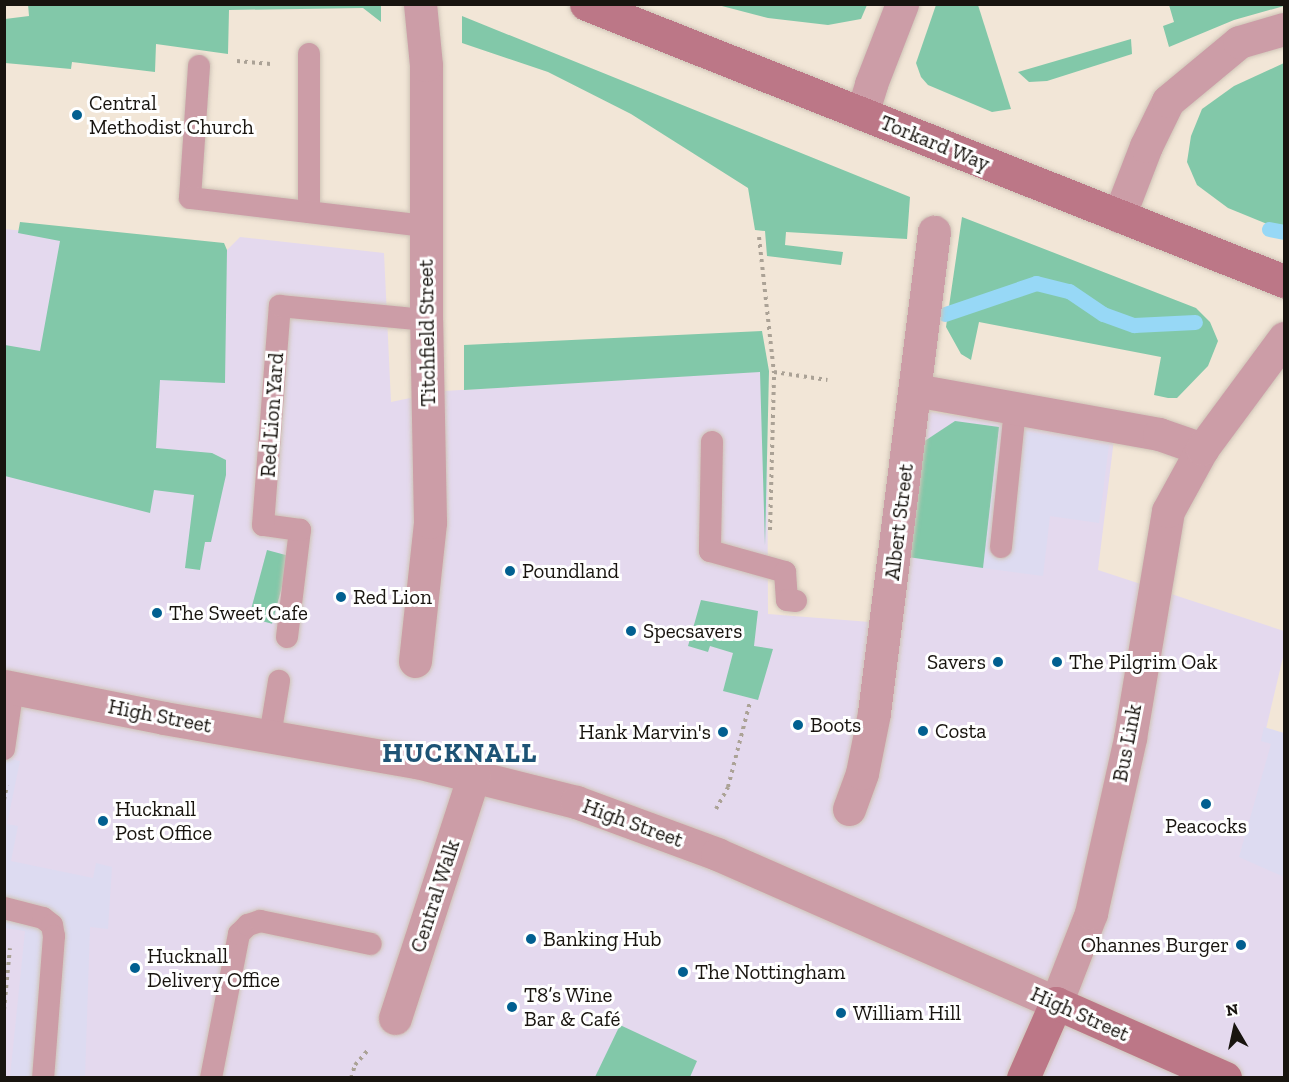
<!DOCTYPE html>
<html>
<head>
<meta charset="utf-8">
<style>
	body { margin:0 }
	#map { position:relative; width:1289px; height:1082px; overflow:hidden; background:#f2e6d7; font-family:"Zilla Slab",serif }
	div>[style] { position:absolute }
	.commercial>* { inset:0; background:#e4d9ee }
	.industrial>* { inset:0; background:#dddbf1 }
	.green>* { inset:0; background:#82c8a9; transform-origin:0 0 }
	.stream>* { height:15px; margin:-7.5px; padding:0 7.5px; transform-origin:7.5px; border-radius:7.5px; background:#97d8f6 }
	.path>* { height:4px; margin-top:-2px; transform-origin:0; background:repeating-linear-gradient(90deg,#aba296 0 3px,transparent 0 7.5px) }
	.roads { filter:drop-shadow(0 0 2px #cfc4b7) drop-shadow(0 0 2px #cfc4b7) }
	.lane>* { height:22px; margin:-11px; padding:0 11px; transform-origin:11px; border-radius:11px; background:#cc9da7 }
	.street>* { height:33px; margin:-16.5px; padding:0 16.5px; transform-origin:16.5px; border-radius:16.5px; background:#cc9da7 }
	.secondary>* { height:33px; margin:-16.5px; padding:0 16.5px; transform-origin:16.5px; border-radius:16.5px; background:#bc7787 }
	.dots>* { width:16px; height:16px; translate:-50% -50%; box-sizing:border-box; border:3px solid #fff; border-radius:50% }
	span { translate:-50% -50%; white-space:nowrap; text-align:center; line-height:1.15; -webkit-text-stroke:6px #fff; paint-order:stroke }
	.poi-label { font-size:21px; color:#18140f }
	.left { translate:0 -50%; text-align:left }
	.right { translate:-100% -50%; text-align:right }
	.street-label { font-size:21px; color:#18140f }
	.district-label { font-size:27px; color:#1d5375; font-weight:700; letter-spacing:1.5px }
	.frame { position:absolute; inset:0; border:6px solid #18140f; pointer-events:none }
	.north { position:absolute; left:1205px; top:998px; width:60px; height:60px; -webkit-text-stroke:4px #fff; paint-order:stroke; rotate:351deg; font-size:16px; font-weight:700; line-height:24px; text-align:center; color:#18140f }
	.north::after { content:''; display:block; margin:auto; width:21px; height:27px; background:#18140f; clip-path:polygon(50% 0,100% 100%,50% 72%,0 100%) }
</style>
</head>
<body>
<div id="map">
	<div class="commercial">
		<div style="clip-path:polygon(4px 229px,227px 250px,240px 237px,384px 253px,391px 402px,444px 391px,769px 371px,767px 394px,768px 614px,870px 622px,905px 596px,920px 410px,1114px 439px,1098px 570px,1284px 631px,1284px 653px,1266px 729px,1284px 734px,1284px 1077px,5px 1077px)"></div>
	</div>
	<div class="industrial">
		<div style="clip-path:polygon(999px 427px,1109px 445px,1099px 523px,1050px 516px,1043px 576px,983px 568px)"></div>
		<div style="clip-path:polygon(1264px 727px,1284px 733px,1284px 877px,1239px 857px,1271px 744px,1261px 741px)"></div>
		<div style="clip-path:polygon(4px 758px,20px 761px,7px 824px,18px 826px,11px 861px,93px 878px,96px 863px,112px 867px,108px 929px,90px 927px,85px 1077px,10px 1077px,25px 931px,5px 928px)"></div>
	</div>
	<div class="green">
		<div style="clip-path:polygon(28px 4px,381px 5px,381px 22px,363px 8px,229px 10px,228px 54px,156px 44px,155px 72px,72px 62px,71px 69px,5px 63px,5px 19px,29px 16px)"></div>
		<div style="clip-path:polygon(718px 5px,867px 5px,861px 19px,828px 25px,768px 18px)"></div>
		<div style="clip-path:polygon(936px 5px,978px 5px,1011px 109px,992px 112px,928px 85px,921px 77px,916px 63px)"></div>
		<div style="clip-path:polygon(1169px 5px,1284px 4px,1284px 6px,1234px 20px,1169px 47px,1163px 26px,1174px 22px)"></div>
		<div style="clip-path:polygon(462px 16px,910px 197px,907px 239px,786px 232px,785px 245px,843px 252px,841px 265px,767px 256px,765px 231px,755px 230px,748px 188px,631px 114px,548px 72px,462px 43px)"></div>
		<div style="clip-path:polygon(1131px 39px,1132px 54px,1047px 81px,1029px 82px,1018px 72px)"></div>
		<div style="clip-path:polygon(1284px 63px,1284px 231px,1228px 208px,1197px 185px,1187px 162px,1191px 136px,1202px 109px,1234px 86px)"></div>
		<div style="clip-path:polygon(962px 217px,1196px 308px,1210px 322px,1218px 341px,1208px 366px,1177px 398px,1168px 398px,1154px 395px,1161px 357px,979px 322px,971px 360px,961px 354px,946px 327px)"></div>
		<div style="clip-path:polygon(20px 222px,224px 243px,227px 250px,225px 383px,160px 380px,156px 448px,212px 453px,226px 460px,226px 475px,211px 542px,205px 542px,200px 570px,185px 568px,194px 495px,154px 490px,150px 513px,5px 476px,5px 345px,40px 351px,60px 241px,18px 233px)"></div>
		<div style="clip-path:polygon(762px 331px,769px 371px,765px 546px,760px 372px,464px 390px,464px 345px)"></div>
		<div style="clip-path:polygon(955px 421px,999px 427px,983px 568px,908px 557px,914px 448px)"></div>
		<div style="left:267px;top:550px;width:24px;height:70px;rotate:15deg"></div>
		<div style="clip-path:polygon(701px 600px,758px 611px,754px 646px,773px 649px,758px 700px,723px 691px,733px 653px,710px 646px,708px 652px,688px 646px)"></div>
		<div style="clip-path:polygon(620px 1025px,697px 1061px,690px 1077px,595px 1077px)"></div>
	</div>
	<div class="stream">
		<div style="left:1269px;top:229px;width:15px;rotate:11deg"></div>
		<div style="left:945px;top:314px;width:96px;rotate:-18.8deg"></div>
		<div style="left:1036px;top:283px;width:34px;rotate:14deg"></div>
		<div style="left:1069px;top:291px;width:41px;rotate:34.1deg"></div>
		<div style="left:1103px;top:314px;width:33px;rotate:20deg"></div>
		<div style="left:1134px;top:325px;width:61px;rotate:-2.8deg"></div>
	</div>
	<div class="path">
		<div style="left:237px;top:61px;width:34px;rotate:5deg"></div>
		<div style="left:759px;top:237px;width:136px;rotate:83.7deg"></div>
		<div style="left:774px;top:372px;width:54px;rotate:8.6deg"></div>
		<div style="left:770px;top:530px;width:158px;rotate:-88.5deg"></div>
		<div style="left:4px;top:800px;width:15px;rotate:-79deg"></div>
		<div style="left:716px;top:809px;width:25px;rotate:-61deg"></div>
		<div style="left:728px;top:787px;width:88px;rotate:-75.5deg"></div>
		<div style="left:4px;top:1010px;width:62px;rotate:-84.5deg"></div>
		<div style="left:351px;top:1078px;width:14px;rotate:-73deg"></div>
		<div style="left:355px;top:1065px;width:20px;rotate:-49deg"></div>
	</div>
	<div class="roads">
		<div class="lane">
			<div style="left:309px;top:54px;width:158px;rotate:90deg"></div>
			<div style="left:199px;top:66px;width:132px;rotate:93.9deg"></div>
			<div style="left:190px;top:198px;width:238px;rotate:6.8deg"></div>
			<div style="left:712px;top:442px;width:109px;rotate:91.1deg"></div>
			<div style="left:710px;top:551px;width:78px;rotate:15.6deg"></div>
			<div style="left:785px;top:572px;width:28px;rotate:86deg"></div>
			<div style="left:787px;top:600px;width:9px;rotate:6deg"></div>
			<div style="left:1001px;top:547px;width:140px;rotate:-84.2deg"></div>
			<div style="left:287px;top:637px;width:108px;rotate:-83.1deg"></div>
			<div style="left:300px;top:530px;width:37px;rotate:-172deg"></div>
			<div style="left:263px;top:525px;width:220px;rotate:-85.6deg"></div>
			<div style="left:280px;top:306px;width:147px;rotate:5.5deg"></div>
			<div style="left:270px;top:736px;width:56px;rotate:-80.7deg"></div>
			<div style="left:4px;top:749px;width:63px;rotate:-81.7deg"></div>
			<div style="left:4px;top:908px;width:40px;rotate:14.4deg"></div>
			<div style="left:43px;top:918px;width:11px;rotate:38deg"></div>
			<div style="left:52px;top:925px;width:11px;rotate:80deg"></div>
			<div style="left:54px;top:936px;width:142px;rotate:94.4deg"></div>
			<div style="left:211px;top:1078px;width:147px;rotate:-79deg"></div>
			<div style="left:239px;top:934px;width:13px;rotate:-45deg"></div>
			<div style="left:248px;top:925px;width:13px;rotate:-18deg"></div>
			<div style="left:260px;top:921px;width:113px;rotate:11.7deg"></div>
		</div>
		<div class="street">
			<div style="left:862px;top:114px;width:31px;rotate:-73deg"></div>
			<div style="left:871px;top:84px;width:86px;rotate:-68.8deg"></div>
			<div style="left:1119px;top:216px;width:75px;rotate:-68.9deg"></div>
			<div style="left:1146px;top:146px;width:50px;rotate:-63.9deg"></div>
			<div style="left:1168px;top:101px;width:92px;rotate:-39.7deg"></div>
			<div style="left:1239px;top:42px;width:47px;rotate:-16.1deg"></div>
			<div style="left:915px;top:390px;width:248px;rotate:10.2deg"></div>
			<div style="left:1159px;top:434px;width:46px;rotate:19.2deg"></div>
			<div style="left:415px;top:661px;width:140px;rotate:-83.8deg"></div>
			<div style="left:430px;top:522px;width:202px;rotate:-91.1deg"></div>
			<div style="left:426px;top:320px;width:255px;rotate:-90deg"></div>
			<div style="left:426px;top:65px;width:61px;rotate:-95.6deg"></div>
			<div style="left:4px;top:686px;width:163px;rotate:11.3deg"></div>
			<div style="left:164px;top:718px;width:257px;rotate:9.9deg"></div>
			<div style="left:417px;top:762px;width:164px;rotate:14.1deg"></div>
			<div style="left:576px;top:802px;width:150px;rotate:20.2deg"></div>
			<div style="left:717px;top:854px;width:370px;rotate:23.7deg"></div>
			<div style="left:1056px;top:1003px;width:97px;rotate:-68.7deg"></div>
			<div style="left:1091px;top:913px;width:179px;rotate:-77.4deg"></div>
			<div style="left:1130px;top:738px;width:230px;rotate:-80.5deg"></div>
			<div style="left:1168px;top:511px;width:71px;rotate:-61.3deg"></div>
			<div style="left:1202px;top:449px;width:138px;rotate:-53.5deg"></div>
			<div style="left:849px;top:809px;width:38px;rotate:-70deg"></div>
			<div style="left:862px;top:773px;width:61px;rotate:-78.7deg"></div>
			<div style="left:874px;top:713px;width:485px;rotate:-82.9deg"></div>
			<div style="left:395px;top:1018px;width:256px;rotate:-72deg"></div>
		</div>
		<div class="secondary">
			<div style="left:586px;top:4px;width:751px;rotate:21.65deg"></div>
			<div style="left:1023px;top:1078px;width:82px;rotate:-66.3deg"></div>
			<div style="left:1056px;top:1003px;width:185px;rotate:23.9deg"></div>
		</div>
	</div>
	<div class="dots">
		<div style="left:77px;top:115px;background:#015f90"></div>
		<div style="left:510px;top:571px;background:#015f90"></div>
		<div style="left:341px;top:597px;background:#015f90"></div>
		<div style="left:157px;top:613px;background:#015f90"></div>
		<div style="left:631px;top:631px;background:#015f90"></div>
		<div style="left:998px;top:662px;background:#015f90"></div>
		<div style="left:1057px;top:662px;background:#015f90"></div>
		<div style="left:798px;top:725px;background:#015f90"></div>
		<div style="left:923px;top:731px;background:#015f90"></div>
		<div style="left:723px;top:732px;background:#015f90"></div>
		<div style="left:1206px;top:804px;background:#015f90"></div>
		<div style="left:103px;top:821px;background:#015f90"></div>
		<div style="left:531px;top:939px;background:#015f90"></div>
		<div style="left:1241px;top:945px;background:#015f90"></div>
		<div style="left:135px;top:968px;background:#015f90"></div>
		<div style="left:683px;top:972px;background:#015f90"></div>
		<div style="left:512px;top:1007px;background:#015f90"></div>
		<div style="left:841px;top:1013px;background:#015f90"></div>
	</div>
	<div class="poi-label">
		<span class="left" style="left:89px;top:115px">Central<br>Methodist Church</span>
		<span class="left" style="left:522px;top:571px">Poundland</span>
		<span class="left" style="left:353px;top:597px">Red Lion</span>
		<span class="left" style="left:169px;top:613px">The Sweet Cafe</span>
		<span class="left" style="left:643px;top:631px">Specsavers</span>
		<span class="right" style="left:986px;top:662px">Savers</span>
		<span class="left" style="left:1069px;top:662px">The Pilgrim Oak</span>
		<span class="left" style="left:810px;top:725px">Boots</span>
		<span class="left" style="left:935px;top:731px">Costa</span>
		<span class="right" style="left:711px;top:732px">Hank Marvin's</span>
		<span class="left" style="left:115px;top:821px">Hucknall<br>Post Office</span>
		<span style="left:1206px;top:826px">Peacocks</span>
		<span class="left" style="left:543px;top:939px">Banking Hub</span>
		<span class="right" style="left:1229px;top:945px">Ohannes Burger</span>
		<span class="left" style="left:147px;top:968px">Hucknall<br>Delivery Office</span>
		<span class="left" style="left:695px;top:972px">The Nottingham</span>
		<span class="left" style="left:524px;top:1007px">T8’s Wine<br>Bar &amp; Café</span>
		<span class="left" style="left:853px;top:1013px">William Hill</span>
	</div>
	<div class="street-label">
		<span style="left:935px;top:143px;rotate:22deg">Torkard Way</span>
		<span style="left:427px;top:333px;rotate:-91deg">Titchfield Street</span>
		<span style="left:272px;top:415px;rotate:-86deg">Red Lion Yard</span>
		<span style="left:899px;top:522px;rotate:-83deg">Albert Street</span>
		<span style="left:160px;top:716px;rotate:11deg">High Street</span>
		<span style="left:1127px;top:743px;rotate:-79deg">Bus Link</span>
		<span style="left:633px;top:823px;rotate:20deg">High Street</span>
		<span style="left:435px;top:896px;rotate:-72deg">Central Walk</span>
		<span style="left:1080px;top:1014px;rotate:24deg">High Street</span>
	</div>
	<div class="district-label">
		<span style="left:460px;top:754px">HUCKNALL</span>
	</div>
	<div class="frame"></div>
	<div class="north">N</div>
</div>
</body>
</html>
